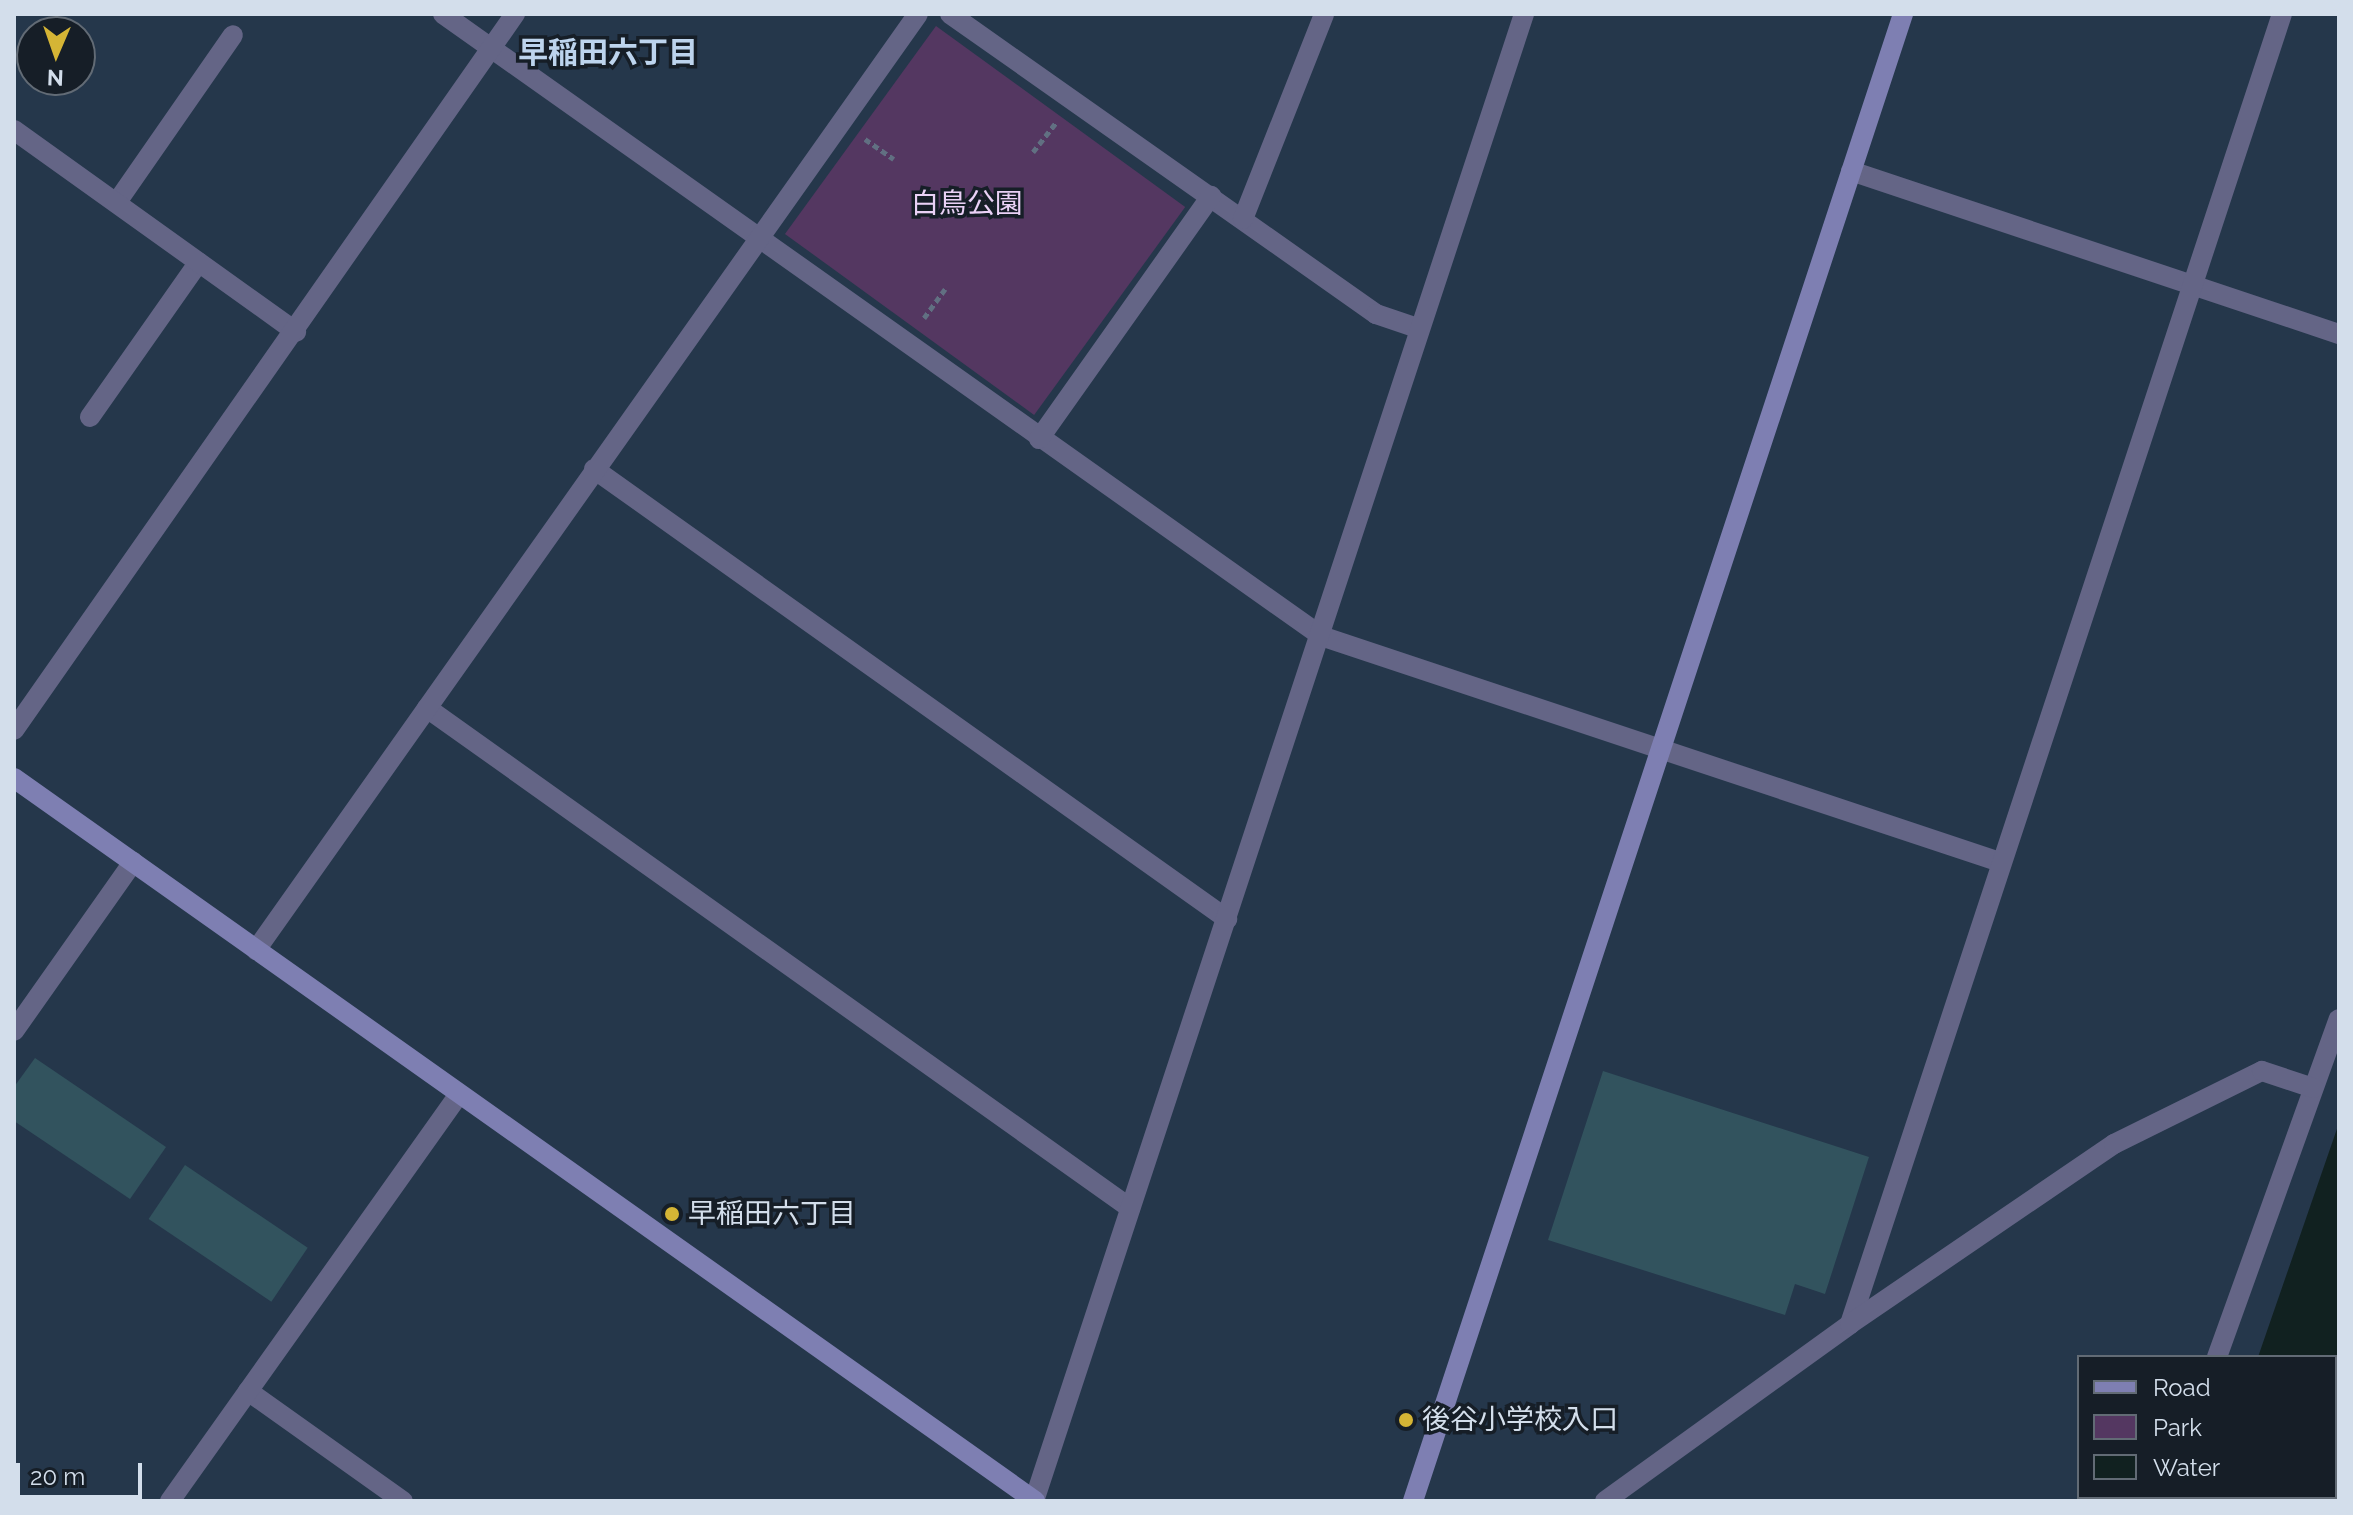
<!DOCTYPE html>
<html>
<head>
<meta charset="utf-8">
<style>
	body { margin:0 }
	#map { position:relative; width:2353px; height:1515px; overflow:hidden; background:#25374b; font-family:Raleway,"Noto Sans JP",sans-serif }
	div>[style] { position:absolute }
	.green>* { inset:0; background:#543761; transform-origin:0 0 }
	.water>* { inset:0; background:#112120 }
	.building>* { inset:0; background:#32535e; transform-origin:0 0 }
	.path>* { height:5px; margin-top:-2.5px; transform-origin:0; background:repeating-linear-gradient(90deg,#617082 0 6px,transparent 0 10px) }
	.lane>* { height:20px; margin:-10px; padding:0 10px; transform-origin:10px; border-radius:10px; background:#646586 }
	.street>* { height:20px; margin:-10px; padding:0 10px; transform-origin:10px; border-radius:10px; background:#646586 }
	.secondary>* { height:20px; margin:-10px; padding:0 10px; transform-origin:10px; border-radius:10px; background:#7e7fb2 }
	.dots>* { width:22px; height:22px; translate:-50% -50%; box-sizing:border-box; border:4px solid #161e27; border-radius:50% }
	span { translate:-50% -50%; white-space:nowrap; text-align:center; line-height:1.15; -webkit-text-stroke:7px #161e27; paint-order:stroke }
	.park-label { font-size:28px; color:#ead1f6 }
	.poi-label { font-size:28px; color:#d3deeb }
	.left { translate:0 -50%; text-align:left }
	.neighbourhood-label { font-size:30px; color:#bdd4ed; font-weight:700 }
	.frame { position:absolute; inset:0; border:16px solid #d3deeb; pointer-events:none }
	.legend { position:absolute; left:2077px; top:1355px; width:260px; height:144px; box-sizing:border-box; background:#161e27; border:2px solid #626b75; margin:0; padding:10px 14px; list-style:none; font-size:24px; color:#d3deeb }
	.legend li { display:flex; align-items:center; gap:16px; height:40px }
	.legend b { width:40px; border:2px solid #626b75 }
	.north { position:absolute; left:16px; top:16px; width:80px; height:80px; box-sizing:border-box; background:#161e27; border:2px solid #626b75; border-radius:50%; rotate:182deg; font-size:22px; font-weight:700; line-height:32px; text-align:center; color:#d3deeb }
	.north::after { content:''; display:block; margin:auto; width:28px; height:36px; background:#d5b535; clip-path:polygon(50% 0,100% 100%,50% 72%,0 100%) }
	.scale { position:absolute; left:16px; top:1463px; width:126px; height:36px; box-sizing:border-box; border:4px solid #d3deeb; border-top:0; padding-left:10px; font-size:24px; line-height:28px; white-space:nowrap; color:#d3deeb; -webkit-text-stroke:6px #161e27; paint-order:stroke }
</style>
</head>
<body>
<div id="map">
	<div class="green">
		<div style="left:936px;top:26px;width:308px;height:257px;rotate:36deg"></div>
	</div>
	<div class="water">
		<div style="clip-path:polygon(2339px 1123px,2339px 1501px,2208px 1501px,2335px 1497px,2335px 1357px,2258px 1357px)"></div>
	</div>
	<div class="building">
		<div style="clip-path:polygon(35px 1058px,166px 1147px,130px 1199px,14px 1121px,14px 1087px)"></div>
		<div style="clip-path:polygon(1603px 1071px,1869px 1157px,1825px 1294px,1795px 1284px,1785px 1315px,1548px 1240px)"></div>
		<div style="left:185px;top:1165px;width:148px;height:65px;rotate:34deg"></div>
	</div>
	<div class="path">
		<div style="left:865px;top:139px;width:35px;rotate:35deg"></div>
		<div style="left:1033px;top:152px;width:37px;rotate:-52deg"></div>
		<div style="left:924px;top:318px;width:36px;rotate:-54deg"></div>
	</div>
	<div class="lane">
		<div style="left:117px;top:202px;width:203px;rotate:-55.2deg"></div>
		<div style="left:90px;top:417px;width:189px;rotate:-54.9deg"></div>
	</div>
	<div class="street">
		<div style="left:443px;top:14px;width:1076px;rotate:35.31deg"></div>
		<div style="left:1321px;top:636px;width:716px;rotate:18.41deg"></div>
		<div style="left:950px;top:14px;width:521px;rotate:35.15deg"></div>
		<div style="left:1376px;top:314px;width:46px;rotate:18.8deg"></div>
		<div style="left:14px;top:130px;width:347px;rotate:35.6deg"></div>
		<div style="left:1851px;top:171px;width:515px;rotate:18.47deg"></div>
		<div style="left:1243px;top:219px;width:220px;rotate:-68.4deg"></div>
		<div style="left:1039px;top:439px;width:298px;rotate:-54.7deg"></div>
		<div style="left:594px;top:469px;width:777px;rotate:35.41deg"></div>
		<div style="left:427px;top:708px;width:863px;rotate:35.42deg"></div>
		<div style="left:14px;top:730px;width:874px;rotate:-55.02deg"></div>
		<div style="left:256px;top:950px;width:1146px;rotate:-54.73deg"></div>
		<div style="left:14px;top:1031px;width:207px;rotate:-54.8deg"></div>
		<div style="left:1850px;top:1324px;width:1379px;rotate:-71.75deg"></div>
		<div style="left:2217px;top:1357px;width:359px;rotate:-70.2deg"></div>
		<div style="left:248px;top:1391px;width:190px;rotate:35.4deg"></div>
		<div style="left:170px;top:1501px;width:498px;rotate:-54.6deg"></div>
		<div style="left:1034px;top:1501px;width:1566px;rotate:-71.76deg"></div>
		<div style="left:1605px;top:1501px;width:302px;rotate:-35.8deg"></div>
		<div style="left:1850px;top:1324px;width:320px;rotate:-34.3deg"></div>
		<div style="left:2114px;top:1144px;width:165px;rotate:-26.3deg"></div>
		<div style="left:2262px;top:1071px;width:54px;rotate:18.4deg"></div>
		<div style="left:2165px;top:1501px;width:4px;rotate:-76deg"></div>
	</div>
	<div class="secondary">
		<div style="left:14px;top:778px;width:1251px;rotate:35.3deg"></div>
		<div style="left:1413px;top:1501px;width:1566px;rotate:-71.76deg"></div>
	</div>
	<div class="dots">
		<div style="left:672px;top:1214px;background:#d5b535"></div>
		<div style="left:1406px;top:1420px;background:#d5b535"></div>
	</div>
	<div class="park-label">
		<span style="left:967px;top:204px">白鳥公園</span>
	</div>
	<div class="poi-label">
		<span class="left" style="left:688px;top:1214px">早稲田六丁目</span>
		<span class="left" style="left:1422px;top:1420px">後谷小学校入口</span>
	</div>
	<div class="neighbourhood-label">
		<span style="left:608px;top:53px">早稲田六丁目</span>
	</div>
	<div class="frame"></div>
	<ul class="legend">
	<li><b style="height:10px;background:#7e7fb2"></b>Road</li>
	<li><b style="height:22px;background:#543761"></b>Park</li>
	<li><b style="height:22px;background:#112120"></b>Water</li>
	</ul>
	<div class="north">N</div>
	<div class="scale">20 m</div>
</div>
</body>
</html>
